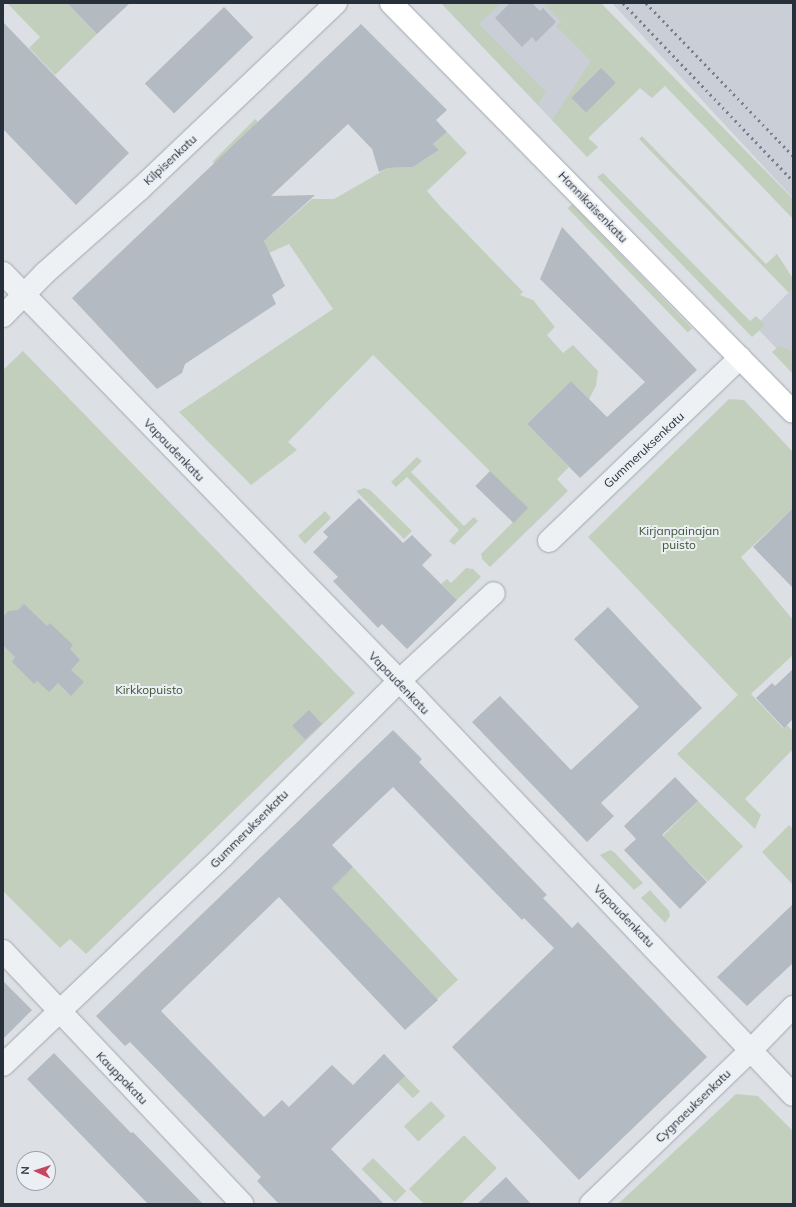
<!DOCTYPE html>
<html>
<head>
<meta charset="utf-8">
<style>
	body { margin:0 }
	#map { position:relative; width:796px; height:1207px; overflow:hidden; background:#dce0e5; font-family:Mulish,sans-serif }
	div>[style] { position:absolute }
	.built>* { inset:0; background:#cacfd7 }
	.green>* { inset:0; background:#c3cfbd; transform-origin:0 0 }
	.building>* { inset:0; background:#b4bac2; transform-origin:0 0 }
	.roads { filter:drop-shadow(0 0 1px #a2a7af) drop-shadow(0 0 1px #a2a7af) }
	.minor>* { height:22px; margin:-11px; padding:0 11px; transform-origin:11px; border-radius:11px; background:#eef1f4 }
	.major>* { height:22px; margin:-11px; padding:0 11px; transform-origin:11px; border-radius:11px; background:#fff }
	.rail>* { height:3px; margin-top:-1.5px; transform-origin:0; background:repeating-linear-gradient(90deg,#76808e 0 2px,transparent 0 6px) }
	span { translate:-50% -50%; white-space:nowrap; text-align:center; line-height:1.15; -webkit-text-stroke:4px #ebeff3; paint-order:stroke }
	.street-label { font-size:12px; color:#272f3b }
	.park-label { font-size:12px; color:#3c5535 }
	.frame { position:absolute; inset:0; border:4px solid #272f3b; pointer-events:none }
	.north { position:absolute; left:16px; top:1151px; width:40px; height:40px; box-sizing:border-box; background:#ebeff3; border:1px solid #9da2a9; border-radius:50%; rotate:273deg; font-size:11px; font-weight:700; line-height:16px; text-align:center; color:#272f3b }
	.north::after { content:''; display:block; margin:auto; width:14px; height:18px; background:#c6465f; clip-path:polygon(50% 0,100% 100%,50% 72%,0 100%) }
</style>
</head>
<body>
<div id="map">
	<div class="built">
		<div style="clip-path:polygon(441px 3px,585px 3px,652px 98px,640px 88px,588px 138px,598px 147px,587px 157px)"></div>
		<div style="clip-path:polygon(612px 3px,793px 3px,793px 198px,776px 180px)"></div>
		<div style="clip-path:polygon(793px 288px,793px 366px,755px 326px)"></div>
	</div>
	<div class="green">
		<div style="clip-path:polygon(7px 3px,67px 3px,97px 34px,55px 75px,29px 48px,40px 37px)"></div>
		<div style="clip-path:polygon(441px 3px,501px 3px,479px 24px,546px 92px,538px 105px)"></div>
		<div style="clip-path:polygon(543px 3px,601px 3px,793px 199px,793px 219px,665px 86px,652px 98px,640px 88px,588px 138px,598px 147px,587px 157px,552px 120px,591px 61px,556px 26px,561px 21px)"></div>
		<div style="left:255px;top:119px;width:4px;height:60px;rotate:45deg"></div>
		<div style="clip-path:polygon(447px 132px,467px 153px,427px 191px,440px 206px,523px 292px,520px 295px,533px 300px,555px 327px,547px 335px,563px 353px,573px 345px,598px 371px,596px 386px,589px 399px,571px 381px,527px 424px,569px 467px,557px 479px,568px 491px,490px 567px,482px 559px,481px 554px,527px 508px,373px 355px,288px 442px,297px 450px,251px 485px,179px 412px,333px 309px,289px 244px,269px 253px,264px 241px,312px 199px,334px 199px,388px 168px,413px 167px,439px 150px,433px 144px)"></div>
		<div style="clip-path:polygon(642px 136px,766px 264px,777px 254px,792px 277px,793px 289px,789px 293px,639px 139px)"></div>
		<div style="clip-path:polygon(603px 173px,750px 321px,756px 316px,765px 325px,759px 331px,752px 337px,597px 177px)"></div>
		<div style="left:572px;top:204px;width:173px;height:6px;rotate:46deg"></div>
		<div style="clip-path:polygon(779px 346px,793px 351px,793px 374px,772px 352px)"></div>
		<div style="clip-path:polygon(23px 351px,355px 693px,86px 954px,70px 939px,60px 948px,3px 891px,3px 370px)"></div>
		<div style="clip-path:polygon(729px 399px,744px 400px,793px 452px,793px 508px,741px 557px,793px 620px,793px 655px,751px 694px,783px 728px,787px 725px,793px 731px,793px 752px,791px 751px,745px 799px,761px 815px,755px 829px,677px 754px,738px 695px,588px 537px)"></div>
		<div style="clip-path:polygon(417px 457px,422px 461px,411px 472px,464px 526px,474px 517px,478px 521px,454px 545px,449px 541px,459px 530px,407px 477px,396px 487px,391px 482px)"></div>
		<div style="clip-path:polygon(364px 488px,370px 490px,412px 531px,404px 539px,356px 491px)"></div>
		<div style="clip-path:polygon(325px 511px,331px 518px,305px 544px,298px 536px)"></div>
		<div style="clip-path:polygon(466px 568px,473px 569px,481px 577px,457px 600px,441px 584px,447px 579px,451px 583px)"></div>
		<div style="left:698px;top:801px;width:64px;height:50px;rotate:45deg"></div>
		<div style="clip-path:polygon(789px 825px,793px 829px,793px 885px,762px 852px)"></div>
		<div style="clip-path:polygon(610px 850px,614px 852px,643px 883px,634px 890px,600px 855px)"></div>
		<div style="left:353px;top:867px;width:154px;height:30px;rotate:47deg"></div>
		<div style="clip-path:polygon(650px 890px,669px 911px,670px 916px,665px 923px,641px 898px)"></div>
		<div style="left:384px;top:1054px;width:52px;height:10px;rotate:46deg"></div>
		<div style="clip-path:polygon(736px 1094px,758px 1096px,793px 1131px,793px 1204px,618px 1204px)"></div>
		<div style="left:431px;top:1101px;width:21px;height:37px;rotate:47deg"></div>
		<div style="clip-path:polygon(464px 1135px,497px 1168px,461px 1204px,424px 1204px,409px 1189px)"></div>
		<div style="left:373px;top:1158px;width:47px;height:16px;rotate:45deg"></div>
	</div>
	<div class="building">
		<div style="clip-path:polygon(67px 3px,130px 3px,97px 34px)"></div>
		<div style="clip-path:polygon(510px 3px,532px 3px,540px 11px,543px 8px,556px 22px,536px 42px,532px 37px,522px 47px,495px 18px)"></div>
		<div style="left:224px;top:7px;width:42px;height:110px;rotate:46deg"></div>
		<div style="clip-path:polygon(3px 22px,129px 153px,76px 205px,3px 129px)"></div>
		<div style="clip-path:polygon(361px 24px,447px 110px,436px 120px,447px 132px,433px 144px,439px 150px,413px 167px,388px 168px,379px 172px,372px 149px,348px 124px,271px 196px,315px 195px,264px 241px,285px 286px,272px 295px,276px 304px,185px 364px,182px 373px,157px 389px,72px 298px)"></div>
		<div style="left:601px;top:68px;width:21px;height:42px;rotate:45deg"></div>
		<div style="clip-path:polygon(562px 227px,697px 370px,580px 478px,527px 424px,571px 381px,607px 417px,645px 382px,540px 279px)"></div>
		<div style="left:490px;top:471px;width:53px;height:21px;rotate:44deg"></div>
		<div style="clip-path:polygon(359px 498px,403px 543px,412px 535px,432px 555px,422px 565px,457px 600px,407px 649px,382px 624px,378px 628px,333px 581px,338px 577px,313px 552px,328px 537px,323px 532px)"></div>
		<div style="clip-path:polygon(793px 508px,793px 588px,753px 547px)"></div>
		<div style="clip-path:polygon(24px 604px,47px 626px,50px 623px,73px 645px,70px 649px,80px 660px,71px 670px,84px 682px,71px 696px,58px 683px,49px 692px,37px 681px,34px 684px,12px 662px,15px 657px,3px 645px,3px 617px,8px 611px,18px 610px)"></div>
		<div style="clip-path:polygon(608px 607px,702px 708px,601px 803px,614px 816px,587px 842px,472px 722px,500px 696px,571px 770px,639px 707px,574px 639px)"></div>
		<div style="clip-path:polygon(793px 669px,793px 719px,784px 728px,756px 698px,772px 683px,775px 686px)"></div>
		<div style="left:309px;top:710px;width:19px;height:23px;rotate:47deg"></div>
		<div style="clip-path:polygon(393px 730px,422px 759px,419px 762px,547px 895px,543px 898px,572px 928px,578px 922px,707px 1057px,579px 1180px,452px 1047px,554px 948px,524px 918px,522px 920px,393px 787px,332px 845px,353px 867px,332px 888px,438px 1000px,405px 1030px,279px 897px,161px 1011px,264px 1117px,282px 1100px,289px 1107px,332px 1065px,353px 1085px,384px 1054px,405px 1076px,331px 1149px,384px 1204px,279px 1204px,257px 1181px,261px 1177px,130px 1042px,125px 1046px,96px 1016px)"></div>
		<div style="clip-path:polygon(675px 777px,698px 801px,662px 835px,707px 882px,680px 909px,624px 850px,636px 839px,624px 826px)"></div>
		<div style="clip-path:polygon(793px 904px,793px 963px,747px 1006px,717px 977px)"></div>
		<div style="clip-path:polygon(3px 981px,32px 1010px,3px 1039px)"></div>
		<div style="clip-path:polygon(54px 1053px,131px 1133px,133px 1132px,203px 1204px,148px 1204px,27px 1079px)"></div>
		<div style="clip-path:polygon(506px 1177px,531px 1204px,477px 1204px)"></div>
	</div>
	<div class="roads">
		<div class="minor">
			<div style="left:3px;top:273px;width:593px;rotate:45.82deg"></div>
			<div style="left:416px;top:698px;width:547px;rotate:46.48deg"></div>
			<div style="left:3px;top:316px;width:60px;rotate:-45.7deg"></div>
			<div style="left:45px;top:273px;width:127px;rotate:-41.5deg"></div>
			<div style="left:140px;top:189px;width:270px;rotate:-43.5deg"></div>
			<div style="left:549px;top:541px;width:265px;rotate:-43.8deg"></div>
			<div style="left:3px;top:951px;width:348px;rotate:46.6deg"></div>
			<div style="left:3px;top:1065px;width:305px;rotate:-43.5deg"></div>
			<div style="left:224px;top:855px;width:247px;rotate:-44.8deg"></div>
			<div style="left:399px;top:681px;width:129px;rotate:-42.8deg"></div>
			<div style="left:591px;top:1204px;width:222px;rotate:-43.9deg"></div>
			<div style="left:751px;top:1050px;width:60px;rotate:-45.7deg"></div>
		</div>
		<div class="major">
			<div style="left:391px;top:3px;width:573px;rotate:45.49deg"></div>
		</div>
	</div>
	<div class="rail">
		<div style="left:623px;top:3px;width:246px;rotate:46.3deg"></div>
		<div style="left:646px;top:3px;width:212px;rotate:46.1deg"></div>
	</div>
	<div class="street-label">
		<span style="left:170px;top:160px;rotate:-43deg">Kilpisenkatu</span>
		<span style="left:593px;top:207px;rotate:46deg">Hannikaisenkatu</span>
		<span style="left:174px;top:450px;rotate:46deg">Vapaudenkatu</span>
		<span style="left:644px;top:450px;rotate:-43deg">Gummeruksenkatu</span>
		<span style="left:399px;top:683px;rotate:46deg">Vapaudenkatu</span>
		<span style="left:249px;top:829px;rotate:-45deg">Gummeruksenkatu</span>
		<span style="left:624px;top:916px;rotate:46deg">Vapaudenkatu</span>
		<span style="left:122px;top:1078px;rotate:46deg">Kauppakatu</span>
		<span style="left:693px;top:1106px;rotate:-44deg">Cygnaeuksenkatu</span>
	</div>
	<div class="park-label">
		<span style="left:679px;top:538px">Kirjanpainajan<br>puisto</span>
		<span style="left:149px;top:690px">Kirkkopuisto</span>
	</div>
	<div class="frame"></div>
	<div class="north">N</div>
</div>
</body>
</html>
